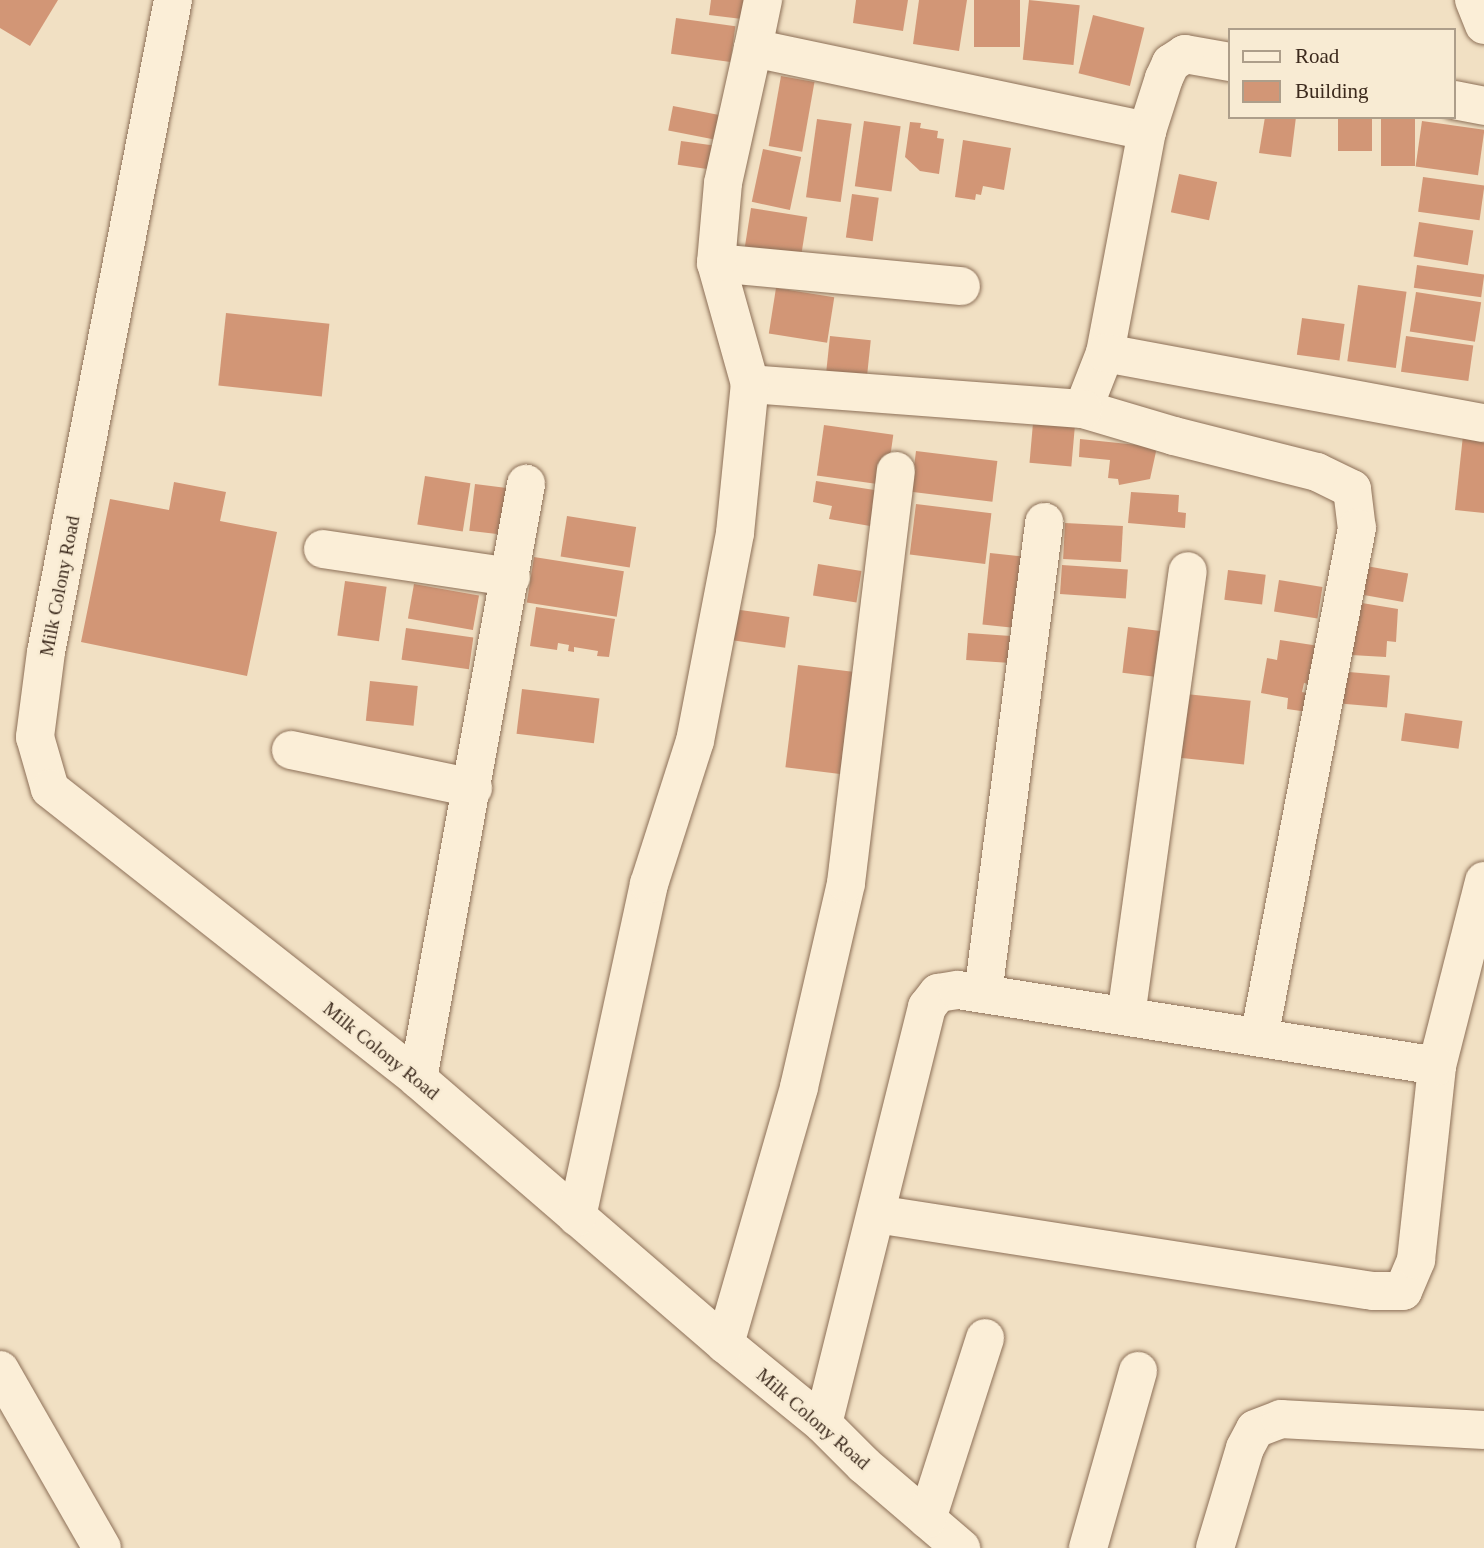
<!DOCTYPE html>
<html>
<head>
<meta charset="utf-8">
<style>
	body { margin:0 }
	#map { position:relative; width:1484px; height:1548px; overflow:hidden; background:#f1e0c3; font-family:"Times New Roman",serif }
	div>[style] { position:absolute }
	.building>* { inset:0; background:#d29676; transform-origin:0 0 }
	.roads { filter:drop-shadow(0 0 2px #8d7058) drop-shadow(0 0 2px #8d7058) }
	.minor>* { height:38px; margin:-19px; padding:0 19px; transform-origin:19px; border-radius:19px; background:#fbeed7 }
	span { translate:-50% -50%; white-space:nowrap; text-align:center; line-height:1.15; -webkit-text-stroke:5px #f8ebd3; paint-order:stroke }
	.street-label { font-size:19px; color:#3c2a1d }
	.legend { position:absolute; left:1228px; top:28px; width:228px; height:91px; box-sizing:border-box; background:#f8ebd3; border:2px solid #ad9e8a; margin:0; padding:9px 12px; list-style:none; font-size:21px; color:#3c2a1d }
	.legend li { display:flex; align-items:center; gap:14px; height:35px }
	.legend b { width:35px; border:2px solid #ad9e8a }
</style>
</head>
<body>
<div id="map">
	<div class="building">
		<div style="clip-path:polygon(0 0,58px 0,30px 46px,0 28px)"></div>
		<div style="clip-path:polygon(711px 0,745px 0,742px 19px,709px 15px)"></div>
		<div style="clip-path:polygon(856px 0,908px 0,903px 31px,853px 23px)"></div>
		<div style="clip-path:polygon(919px 0,967px 0,959px 51px,913px 44px)"></div>
		<div style="left:974px;top:0;width:46px;height:47px"></div>
		<div style="left:1029px;top:0;width:51px;height:60px;rotate:6deg"></div>
		<div style="left:1093px;top:15px;width:53px;height:60px;rotate:14deg"></div>
		<div style="left:676px;top:18px;width:60px;height:36px;rotate:8deg"></div>
		<div style="left:781px;top:76px;width:34px;height:71px;rotate:10deg"></div>
		<div style="left:673px;top:106px;width:47px;height:25px;rotate:11deg"></div>
		<div style="clip-path:polygon(1265px 117px,1296px 117px,1291px 157px,1259px 153px)"></div>
		<div style="left:1338px;top:117px;width:34px;height:34px"></div>
		<div style="left:1381px;top:117px;width:34px;height:49px"></div>
		<div style="left:817px;top:119px;width:35px;height:79px;rotate:8deg"></div>
		<div style="left:864px;top:121px;width:37px;height:66px;rotate:8deg"></div>
		<div style="left:1422px;top:121px;width:63px;height:46px;rotate:8deg"></div>
		<div style="clip-path:polygon(910px 122px,921px 123px,920px 128px,938px 131px,937px 138px,944px 139px,939px 174px,920px 171px,905px 157px)"></div>
		<div style="clip-path:polygon(963px 140px,1011px 148px,1004px 190px,983px 186px,981px 195px,976px 194px,975px 200px,955px 197px)"></div>
		<div style="left:681px;top:141px;width:35px;height:24px;rotate:8deg"></div>
		<div style="left:763px;top:149px;width:39px;height:54px;rotate:12deg"></div>
		<div style="left:1179px;top:174px;width:39px;height:39px;rotate:12deg"></div>
		<div style="left:1423px;top:177px;width:62px;height:35px;rotate:8deg"></div>
		<div style="left:852px;top:194px;width:27px;height:44px;rotate:8deg"></div>
		<div style="left:751px;top:208px;width:57px;height:44px;rotate:9deg"></div>
		<div style="left:1419px;top:222px;width:55px;height:35px;rotate:9deg"></div>
		<div style="left:1417px;top:265px;width:68px;height:23px;rotate:8deg"></div>
		<div style="left:1358px;top:285px;width:49px;height:77px;rotate:8deg"></div>
		<div style="left:776px;top:288px;width:59px;height:46px;rotate:9deg"></div>
		<div style="left:1416px;top:292px;width:66px;height:40px;rotate:9deg"></div>
		<div style="left:226px;top:313px;width:104px;height:73px;rotate:6deg"></div>
		<div style="left:1302px;top:318px;width:43px;height:37px;rotate:8deg"></div>
		<div style="left:830px;top:336px;width:41px;height:50px;rotate:6deg"></div>
		<div style="left:1406px;top:336px;width:68px;height:36px;rotate:8deg"></div>
		<div style="left:1033px;top:423px;width:42px;height:40px;rotate:5deg"></div>
		<div style="left:824px;top:425px;width:70px;height:51px;rotate:8deg"></div>
		<div style="clip-path:polygon(1464px 426px,1484px 428px,1484px 513px,1455px 510px)"></div>
		<div style="clip-path:polygon(1080px 439px,1157px 447px,1150px 479px,1119px 485px,1118px 479px,1108px 478px,1110px 460px,1079px 457px)"></div>
		<div style="left:916px;top:451px;width:82px;height:41px;rotate:7deg"></div>
		<div style="left:425px;top:476px;width:46px;height:49px;rotate:9deg"></div>
		<div style="clip-path:polygon(816px 481px,881px 491px,876px 527px,829px 519px,832px 506px,813px 502px)"></div>
		<div style="clip-path:polygon(174px 482px,226px 492px,220px 521px,277px 532px,247px 676px,81px 642px,110px 499px,169px 510px)"></div>
		<div style="left:475px;top:484px;width:32px;height:47px;rotate:7deg"></div>
		<div style="clip-path:polygon(1131px 492px,1179px 495px,1178px 512px,1186px 513px,1185px 528px,1128px 523px)"></div>
		<div style="left:916px;top:504px;width:76px;height:51px;rotate:7deg"></div>
		<div style="left:567px;top:516px;width:70px;height:41px;rotate:9deg"></div>
		<div style="left:1065px;top:523px;width:58px;height:36px;rotate:3deg"></div>
		<div style="left:990px;top:553px;width:39px;height:72px;rotate:6deg"></div>
		<div style="left:534px;top:557px;width:91px;height:46px;rotate:9deg"></div>
		<div style="left:818px;top:564px;width:44px;height:32px;rotate:9deg"></div>
		<div style="left:1355px;top:564px;width:54px;height:29px;rotate:10deg"></div>
		<div style="left:1062px;top:565px;width:66px;height:29px;rotate:4deg"></div>
		<div style="left:1228px;top:570px;width:38px;height:30px;rotate:7deg"></div>
		<div style="left:1279px;top:580px;width:44px;height:32px;rotate:9deg"></div>
		<div style="left:345px;top:581px;width:42px;height:55px;rotate:8deg"></div>
		<div style="left:414px;top:584px;width:66px;height:35px;rotate:10deg"></div>
		<div style="clip-path:polygon(1356px 602px,1398px 609px,1396px 642px,1387px 641px,1386px 657px,1351px 655px)"></div>
		<div style="clip-path:polygon(536px 607px,615px 619px,609px 657px,597px 656px,598px 651px,574px 647px,574px 652px,568px 651px,569px 645px,558px 643px,557px 650px,530px 646px)"></div>
		<div style="left:733px;top:609px;width:57px;height:31px;rotate:8deg"></div>
		<div style="left:1128px;top:627px;width:41px;height:46px;rotate:7deg"></div>
		<div style="left:406px;top:628px;width:68px;height:32px;rotate:8deg"></div>
		<div style="left:968px;top:633px;width:58px;height:27px;rotate:4deg"></div>
		<div style="clip-path:polygon(1280px 640px,1319px 646px,1312px 685px,1304px 683px,1302px 692px,1311px 694px,1308px 712px,1287px 709px,1288px 698px,1261px 693px,1267px 658px,1277px 660px)"></div>
		<div style="left:798px;top:665px;width:55px;height:103px;rotate:7deg"></div>
		<div style="left:1337px;top:671px;width:53px;height:32px;rotate:5deg"></div>
		<div style="left:370px;top:681px;width:48px;height:40px;rotate:6deg"></div>
		<div style="left:522px;top:689px;width:78px;height:45px;rotate:7deg"></div>
		<div style="left:1186px;top:694px;width:65px;height:64px;rotate:6deg"></div>
		<div style="left:1405px;top:713px;width:58px;height:28px;rotate:8deg"></div>
	</div>
	<div class="roads">
		<div class="minor">
			<div style="left:173px;top:0;width:664px;rotate:101.02deg"></div>
			<div style="left:46px;top:652px;width:86px;rotate:97.4deg"></div>
			<div style="left:35px;top:737px;width:54px;rotate:73.9deg"></div>
			<div style="left:50px;top:789px;width:469px;rotate:38.2deg"></div>
			<div style="left:418px;top:1079px;width:406px;rotate:40.8deg"></div>
			<div style="left:725px;top:1344px;width:127px;rotate:39.2deg"></div>
			<div style="left:823px;top:1424px;width:58px;rotate:45deg"></div>
			<div style="left:864px;top:1465px;width:128px;rotate:40.6deg"></div>
			<div style="left:763px;top:0;width:49px;rotate:101.8deg"></div>
			<div style="left:753px;top:48px;width:403px;rotate:11.9deg"></div>
			<div style="left:1474px;top:0;width:27px;rotate:68deg"></div>
			<div style="left:1230px;top:62px;width:46px;rotate:-169.9deg"></div>
			<div style="left:1185px;top:54px;width:17px;rotate:147deg"></div>
			<div style="left:1171px;top:63px;width:17px;rotate:115deg"></div>
			<div style="left:1164px;top:78px;width:56px;rotate:107.8deg"></div>
			<div style="left:1147px;top:131px;width:226px;rotate:100.7deg"></div>
			<div style="left:1105px;top:353px;width:60px;rotate:111.4deg"></div>
			<div style="left:1083px;top:409px;width:95px;rotate:16.5deg"></div>
			<div style="left:1174px;top:436px;width:147px;rotate:14.1deg"></div>
			<div style="left:1317px;top:472px;width:39px;rotate:26deg"></div>
			<div style="left:1352px;top:489px;width:39px;rotate:83deg"></div>
			<div style="left:1357px;top:528px;width:519px;rotate:100.88deg"></div>
			<div style="left:1454px;top:100px;width:31px;rotate:11deg"></div>
			<div style="left:716px;top:263px;width:246px;rotate:5.4deg"></div>
			<div style="left:1105px;top:353px;width:385px;rotate:10.5deg"></div>
			<div style="left:750px;top:384px;width:334px;rotate:4.3deg"></div>
			<div style="left:323px;top:549px;width:190px;rotate:8.5deg"></div>
			<div style="left:291px;top:750px;width:186px;rotate:11.8deg"></div>
			<div style="left:983px;top:994px;width:476px;rotate:-82.6deg"></div>
			<div style="left:1126px;top:1016px;width:449px;rotate:-82.1deg"></div>
			<div style="left:418px;top:1079px;width:605px;rotate:-79.71deg"></div>
			<div style="left:876px;top:1214px;width:503px;rotate:8.81deg"></div>
			<div style="left:1373px;top:1291px;width:30px"></div>
			<div style="left:1403px;top:1291px;width:34px;rotate:-67deg"></div>
			<div style="left:1416px;top:1260px;width:195px;rotate:-83.8deg"></div>
			<div style="left:1437px;top:1066px;width:191px;rotate:-75.7deg"></div>
			<div style="left:577px;top:1217px;width:341px;rotate:-77.8deg"></div>
			<div style="left:649px;top:884px;width:150px;rotate:-72.2deg"></div>
			<div style="left:695px;top:741px;width:212px;rotate:-79.1deg"></div>
			<div style="left:735px;top:533px;width:150px;rotate:-84.3deg"></div>
			<div style="left:750px;top:384px;width:126px;rotate:-105.7deg"></div>
			<div style="left:716px;top:263px;width:80px;rotate:-85deg"></div>
			<div style="left:723px;top:183px;width:138px;rotate:-77.5deg"></div>
			<div style="left:725px;top:1344px;width:267px;rotate:-73.9deg"></div>
			<div style="left:799px;top:1087px;width:209px;rotate:-77deg"></div>
			<div style="left:846px;top:883px;width:415px;rotate:-83.1deg"></div>
			<div style="left:0;top:1370px;width:205px;rotate:60.2deg"></div>
			<div style="left:823px;top:1424px;width:430px;rotate:-76deg"></div>
			<div style="left:927px;top:1007px;width:18px;rotate:-52deg"></div>
			<div style="left:938px;top:993px;width:20px;rotate:-9deg"></div>
			<div style="left:958px;top:990px;width:485px;rotate:9deg"></div>
			<div style="left:927px;top:1519px;width:190px;rotate:-72.2deg"></div>
			<div style="left:1088px;top:1548px;width:184px;rotate:-74.2deg"></div>
			<div style="left:1215px;top:1548px;width:104px;rotate:-73.3deg"></div>
			<div style="left:1245px;top:1448px;width:21px;rotate:-62deg"></div>
			<div style="left:1255px;top:1429px;width:28px;rotate:-21deg"></div>
			<div style="left:1281px;top:1419px;width:203px;rotate:3.1deg"></div>
		</div>
	</div>
	<div class="street-label">
		<span style="left:60px;top:586px;rotate:-79deg">Milk Colony Road</span>
		<span style="left:381px;top:1051px;rotate:39deg">Milk Colony Road</span>
		<span style="left:813px;top:1419px;rotate:41deg">Milk Colony Road</span>
	</div>
	<ul class="legend">
	<li><b style="height:9px;background:#fbeed7"></b>Road</li>
	<li><b style="height:19px;background:#d29676"></b>Building</li>
	</ul>
</div>
</body>
</html>
